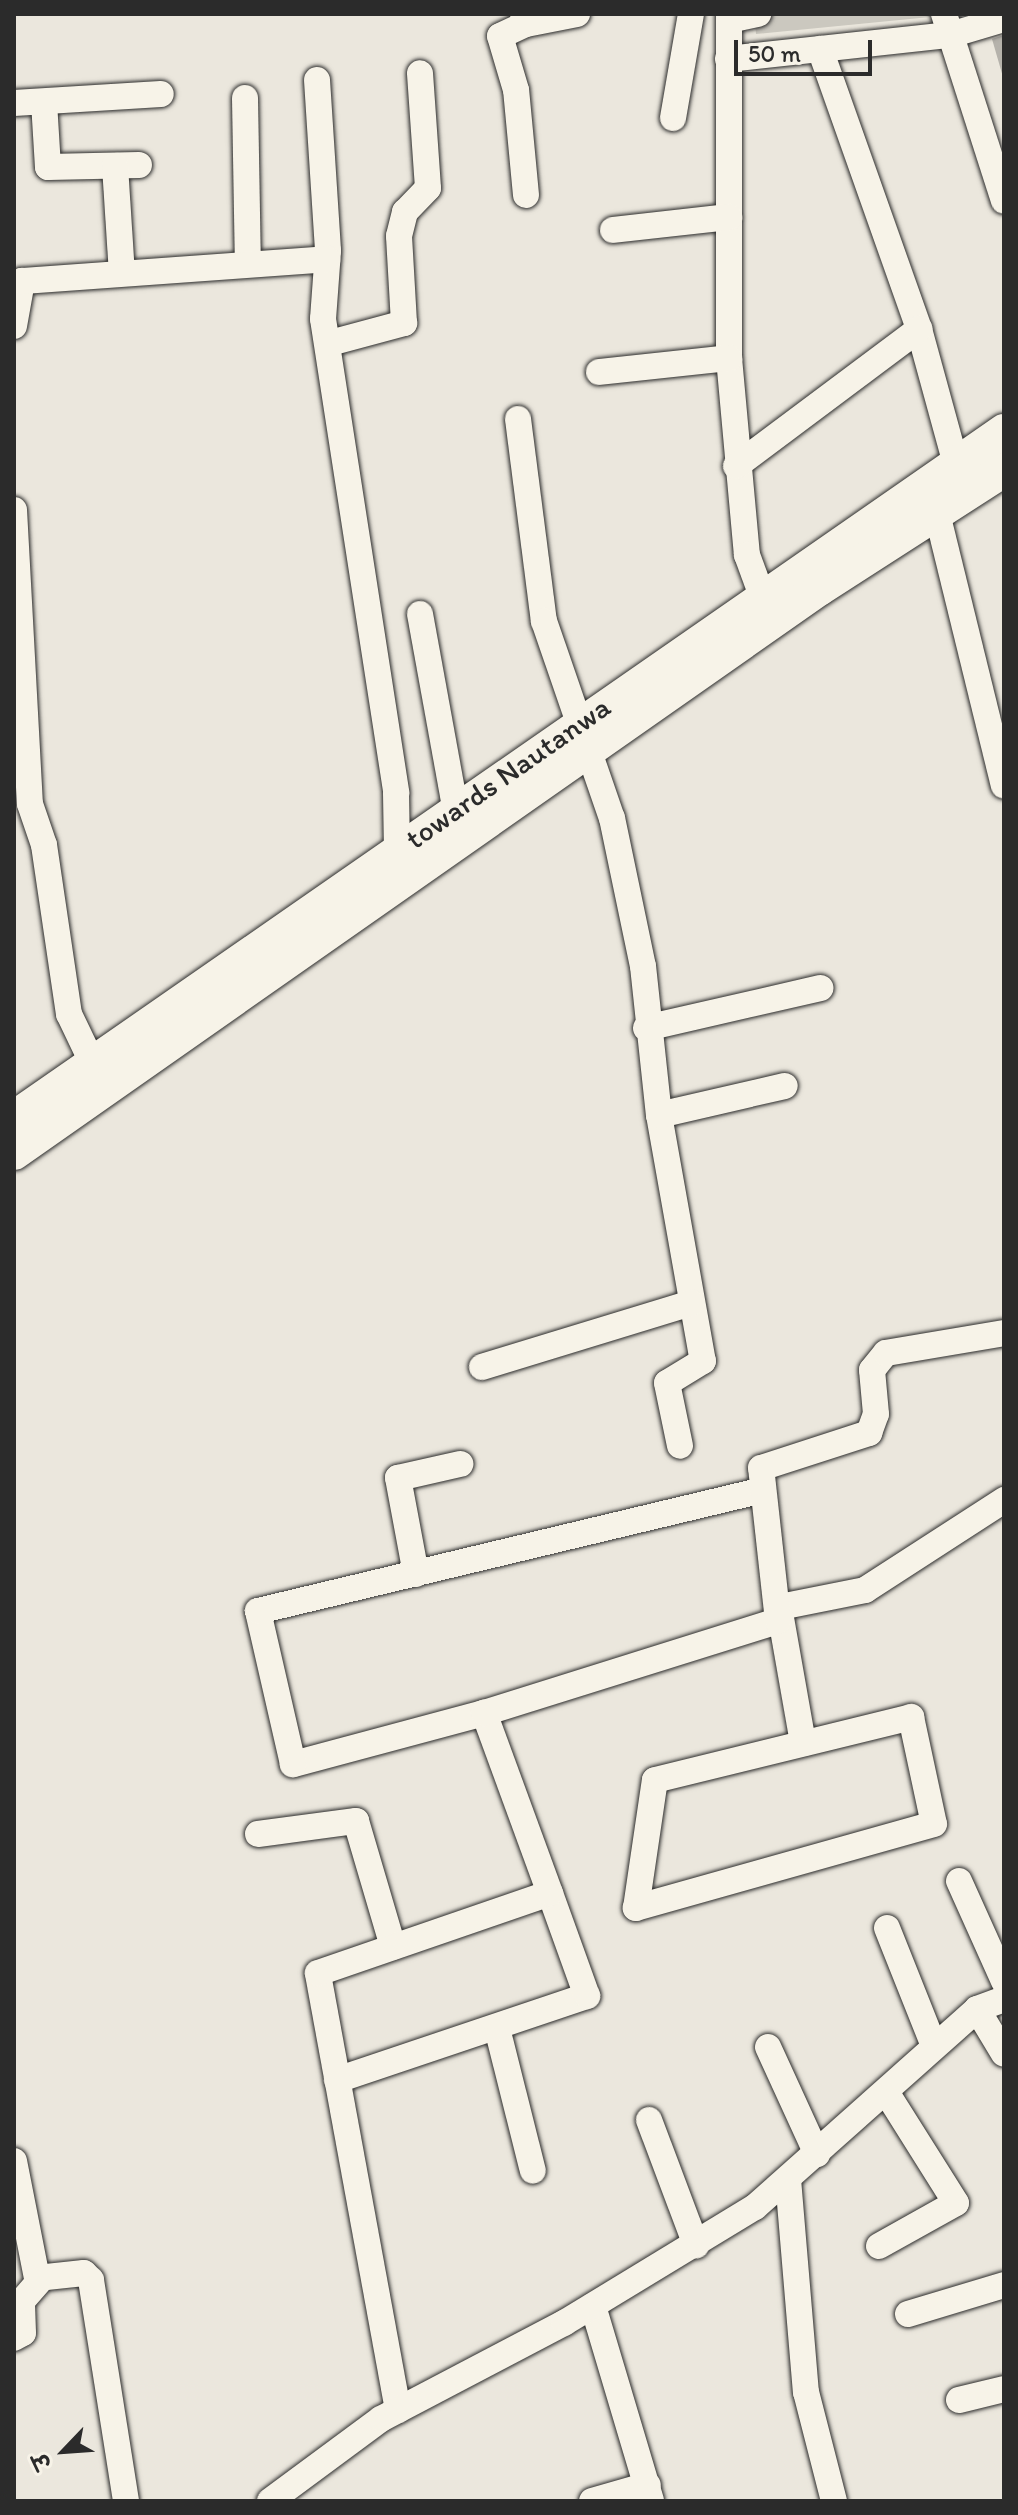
<!DOCTYPE html>
<html>
<head>
<meta charset="utf-8">
<style>
	body { margin:0 }
	#map { position:relative; width:1018px; height:2515px; overflow:hidden; background:#ebe7dd; font-family:Itim,"Playpen Sans Deva",sans-serif }
	div>[style] { position:absolute }
	.green>* { inset:0; background:#cbc8bf }
	.building>* { inset:0; background:#b5b2ab }
	.roads { filter:drop-shadow(0 0 2px #2b2b2b) drop-shadow(0 0 2px #2b2b2b) }
	.minor>* { height:26px; margin:-13px; padding:0 13px; transform-origin:13px; border-radius:13px; background:#f7f3e8 }
	.major>* { height:34px; margin:-17px; padding:0 17px; transform-origin:17px; border-radius:17px; background:#f7f3e8 }
	span { translate:-50% -50%; white-space:nowrap; text-align:center; line-height:1.15; -webkit-text-stroke:6px #f7f3e8; paint-order:stroke }
	.street-label { font-size:30px; color:#2b2b2b }
	.frame { position:absolute; inset:0; border:16px solid #2b2b2b; pointer-events:none }
	.north { position:absolute; left:24px; top:2411px; width:80px; height:80px; -webkit-text-stroke:6px #f7f3e8; paint-order:stroke; rotate:245deg; font-size:22px; font-weight:700; line-height:32px; text-align:center; color:#2b2b2b }
	.north::after { content:''; display:block; margin:auto; width:28px; height:36px; background:#2b2b2b; clip-path:polygon(50% 0,100% 100%,50% 72%,0 100%) }
	.scale { position:absolute; left:734px; top:40px; width:138px; height:36px; box-sizing:border-box; border:4px solid #2b2b2b; border-top:0; padding-left:10px; font-size:24px; line-height:28px; white-space:nowrap; color:#2b2b2b; -webkit-text-stroke:6px #f7f3e8; paint-order:stroke }
</style>
</head>
<body>
<div id="map">
	<div class="green">
		<div style="clip-path:polygon(754px 14px,930px 14px,930px 17px,756px 34px)"></div>
	</div>
	<div class="building">
		<div style="clip-path:polygon(1004px 35px,1004px 76px,1003px 77px,992px 39px)"></div>
	</div>
	<div class="roads">
		<div class="minor">
			<div style="left:523px;top:14px;width:10px;rotate:73deg"></div>
			<div style="left:526px;top:24px;width:52px;rotate:-11.1deg"></div>
			<div style="left:729px;top:14px;width:344px;rotate:90deg"></div>
			<div style="left:729px;top:358px;width:198px;rotate:84.8deg"></div>
			<div style="left:747px;top:555px;width:64px;rotate:69.9deg"></div>
			<div style="left:944px;top:14px;width:196px;rotate:72.2deg"></div>
			<div style="left:729px;top:20px;width:30px;rotate:-12deg"></div>
			<div style="left:820px;top:49px;width:297px;rotate:70.5deg"></div>
			<div style="left:919px;top:329px;width:137px;rotate:74.7deg"></div>
			<div style="left:728px;top:59px;width:223px;rotate:-6.2deg"></div>
			<div style="left:950px;top:35px;width:56px;rotate:-16.5deg"></div>
			<div style="left:317px;top:80px;width:171px;rotate:86.3deg"></div>
			<div style="left:328px;top:251px;width:68px;rotate:94.2deg"></div>
			<div style="left:323px;top:319px;width:480px;rotate:81.2deg"></div>
			<div style="left:396px;top:793px;width:56px;rotate:89deg"></div>
			<div style="left:245px;top:98px;width:166px;rotate:89deg"></div>
			<div style="left:44px;top:102px;width:65px;rotate:86.5deg"></div>
			<div style="left:48px;top:167px;width:91px;rotate:-1.3deg"></div>
			<div style="left:14px;top:103px;width:147px;rotate:-3.5deg"></div>
			<div style="left:673px;top:118px;width:106px;rotate:-80.2deg"></div>
			<div style="left:115px;top:166px;width:107px;rotate:86.3deg"></div>
			<div style="left:526px;top:195px;width:105px;rotate:-95.4deg"></div>
			<div style="left:516px;top:90px;width:56px;rotate:-106.5deg"></div>
			<div style="left:500px;top:36px;width:29px;rotate:-25deg"></div>
			<div style="left:613px;top:230px;width:117px;rotate:-6.4deg"></div>
			<div style="left:14px;top:326px;width:46px;rotate:-79.9deg"></div>
			<div style="left:22px;top:281px;width:306px;rotate:-4.1deg"></div>
			<div style="left:330px;top:343px;width:77px;rotate:-15.1deg"></div>
			<div style="left:404px;top:323px;width:87px;rotate:-93.3deg"></div>
			<div style="left:399px;top:236px;width:25px;rotate:-76deg"></div>
			<div style="left:405px;top:212px;width:33px;rotate:-46deg"></div>
			<div style="left:428px;top:188px;width:115px;rotate:-94deg"></div>
			<div style="left:599px;top:372px;width:131px;rotate:-6.1deg"></div>
			<div style="left:518px;top:419px;width:204px;rotate:82.7deg"></div>
			<div style="left:544px;top:621px;width:208px;rotate:71deg"></div>
			<div style="left:612px;top:818px;width:151px;rotate:78.2deg"></div>
			<div style="left:643px;top:966px;width:150px;rotate:83.9deg"></div>
			<div style="left:659px;top:1115px;width:250px;rotate:79.9deg"></div>
			<div style="left:703px;top:1361px;width:42px;rotate:148.6deg"></div>
			<div style="left:667px;top:1383px;width:64px;rotate:78.3deg"></div>
			<div style="left:736px;top:466px;width:229px;rotate:-36.8deg"></div>
			<div style="left:933px;top:497px;width:297px;rotate:76.2deg"></div>
			<div style="left:14px;top:510px;width:294px;rotate:86.9deg"></div>
			<div style="left:30px;top:804px;width:43px;rotate:71.1deg"></div>
			<div style="left:44px;top:845px;width:171px;rotate:81.6deg"></div>
			<div style="left:69px;top:1014px;width:53px;rotate:64.4deg"></div>
			<div style="left:420px;top:614px;width:196px;rotate:79.7deg"></div>
			<div style="left:646px;top:1028px;width:179px;rotate:-12.9deg"></div>
			<div style="left:659px;top:1115px;width:129px;rotate:-13deg"></div>
			<div style="left:482px;top:1367px;width:219px;rotate:-17deg"></div>
			<div style="left:416px;top:1574px;width:98px;rotate:-100.6deg"></div>
			<div style="left:398px;top:1478px;width:64px;rotate:-12.7deg"></div>
			<div style="left:780px;top:1607px;width:87px;rotate:-11.3deg"></div>
			<div style="left:865px;top:1590px;width:166px;rotate:-32.9deg"></div>
			<div style="left:781px;top:1618px;width:127px;rotate:80deg"></div>
			<div style="left:484px;top:1713px;width:198px;rotate:165deg"></div>
			<div style="left:293px;top:1764px;width:157px;rotate:-102.9deg"></div>
			<div style="left:258px;top:1611px;width:515px;rotate:-13.47deg"></div>
			<div style="left:911px;top:1717px;width:109px;rotate:77.9deg"></div>
			<div style="left:934px;top:1824px;width:310px;rotate:164.3deg"></div>
			<div style="left:636px;top:1908px;width:129px;rotate:-81.6deg"></div>
			<div style="left:655px;top:1780px;width:264px;rotate:-13.8deg"></div>
			<div style="left:258px;top:1834px;width:99px;rotate:-7.6deg"></div>
			<div style="left:356px;top:1821px;width:131px;rotate:73.6deg"></div>
			<div style="left:959px;top:1881px;width:110px;rotate:65.8deg"></div>
			<div style="left:887px;top:1928px;width:127px;rotate:68.3deg"></div>
			<div style="left:977px;top:2009px;width:52px;rotate:59deg"></div>
			<div style="left:497px;top:2028px;width:147px;rotate:75.9deg"></div>
			<div style="left:768px;top:2047px;width:118px;rotate:65.4deg"></div>
			<div style="left:337px;top:2080px;width:264px;rotate:-18.6deg"></div>
			<div style="left:587px;top:1996px;width:109px;rotate:-109.8deg"></div>
			<div style="left:649px;top:2120px;width:134px;rotate:69.4deg"></div>
			<div style="left:14px;top:2161px;width:119px;rotate:78.9deg"></div>
			<div style="left:37px;top:2278px;width:47px;rotate:-6.1deg"></div>
			<div style="left:84px;top:2273px;width:10px;rotate:45deg"></div>
			<div style="left:91px;top:2280px;width:224px;rotate:81deg"></div>
			<div style="left:788px;top:2179px;width:214px;rotate:85.2deg"></div>
			<div style="left:806px;top:2392px;width:113px;rotate:75.6deg"></div>
			<div style="left:879px;top:2246px;width:88px;rotate:-29.2deg"></div>
			<div style="left:956px;top:2203px;width:131px;rotate:-122.2deg"></div>
			<div style="left:593px;top:2306px;width:203px;rotate:73.4deg"></div>
			<div style="left:908px;top:2314px;width:100px;rotate:-16.8deg"></div>
			<div style="left:14px;top:2338px;width:10px;rotate:-29deg"></div>
			<div style="left:23px;top:2333px;width:32px;rotate:-92deg"></div>
			<div style="left:22px;top:2301px;width:28px;rotate:-49deg"></div>
			<div style="left:959px;top:2400px;width:46px;rotate:-13.7deg"></div>
			<div style="left:398px;top:2410px;width:444px;rotate:-100.4deg"></div>
			<div style="left:318px;top:1973px;width:245px;rotate:-19deg"></div>
			<div style="left:550px;top:1893px;width:192px;rotate:-110.1deg"></div>
			<div style="left:484px;top:1713px;width:308px;rotate:-17.4deg"></div>
			<div style="left:778px;top:1621px;width:154px;rotate:-96.3deg"></div>
			<div style="left:761px;top:1468px;width:114px;rotate:-18deg"></div>
			<div style="left:869px;top:1433px;width:20px;rotate:-70deg"></div>
			<div style="left:876px;top:1414px;width:44px;rotate:-95.2deg"></div>
			<div style="left:872px;top:1370px;width:22px;rotate:-51deg"></div>
			<div style="left:886px;top:1353px;width:120px;rotate:-9.6deg"></div>
			<div style="left:270px;top:2501px;width:138px;rotate:-36.5deg"></div>
			<div style="left:381px;top:2419px;width:207px;rotate:-27.7deg"></div>
			<div style="left:564px;top:2323px;width:223px;rotate:-31.3deg"></div>
			<div style="left:755px;top:2207px;width:297px;rotate:-41.7deg"></div>
			<div style="left:977px;top:2009px;width:29px;rotate:-20deg"></div>
			<div style="left:592px;top:2501px;width:58px;rotate:-15.9deg"></div>
		</div>
		<div class="major">
			<div style="left:14px;top:1118px;width:1205px;rotate:-34.76deg"></div>
			<div style="left:14px;top:1153px;width:983px;rotate:-35.02deg"></div>
			<div style="left:819px;top:589px;width:220px;rotate:-32.8deg"></div>
		</div>
	</div>
	<div class="street-label">
		<span style="left:508px;top:773px;rotate:-35deg">towards Nautanwa</span>
	</div>
	<div class="frame"></div>
	<div class="north">उ</div>
	<div class="scale">50 m</div>
</div>
</body>
</html>
